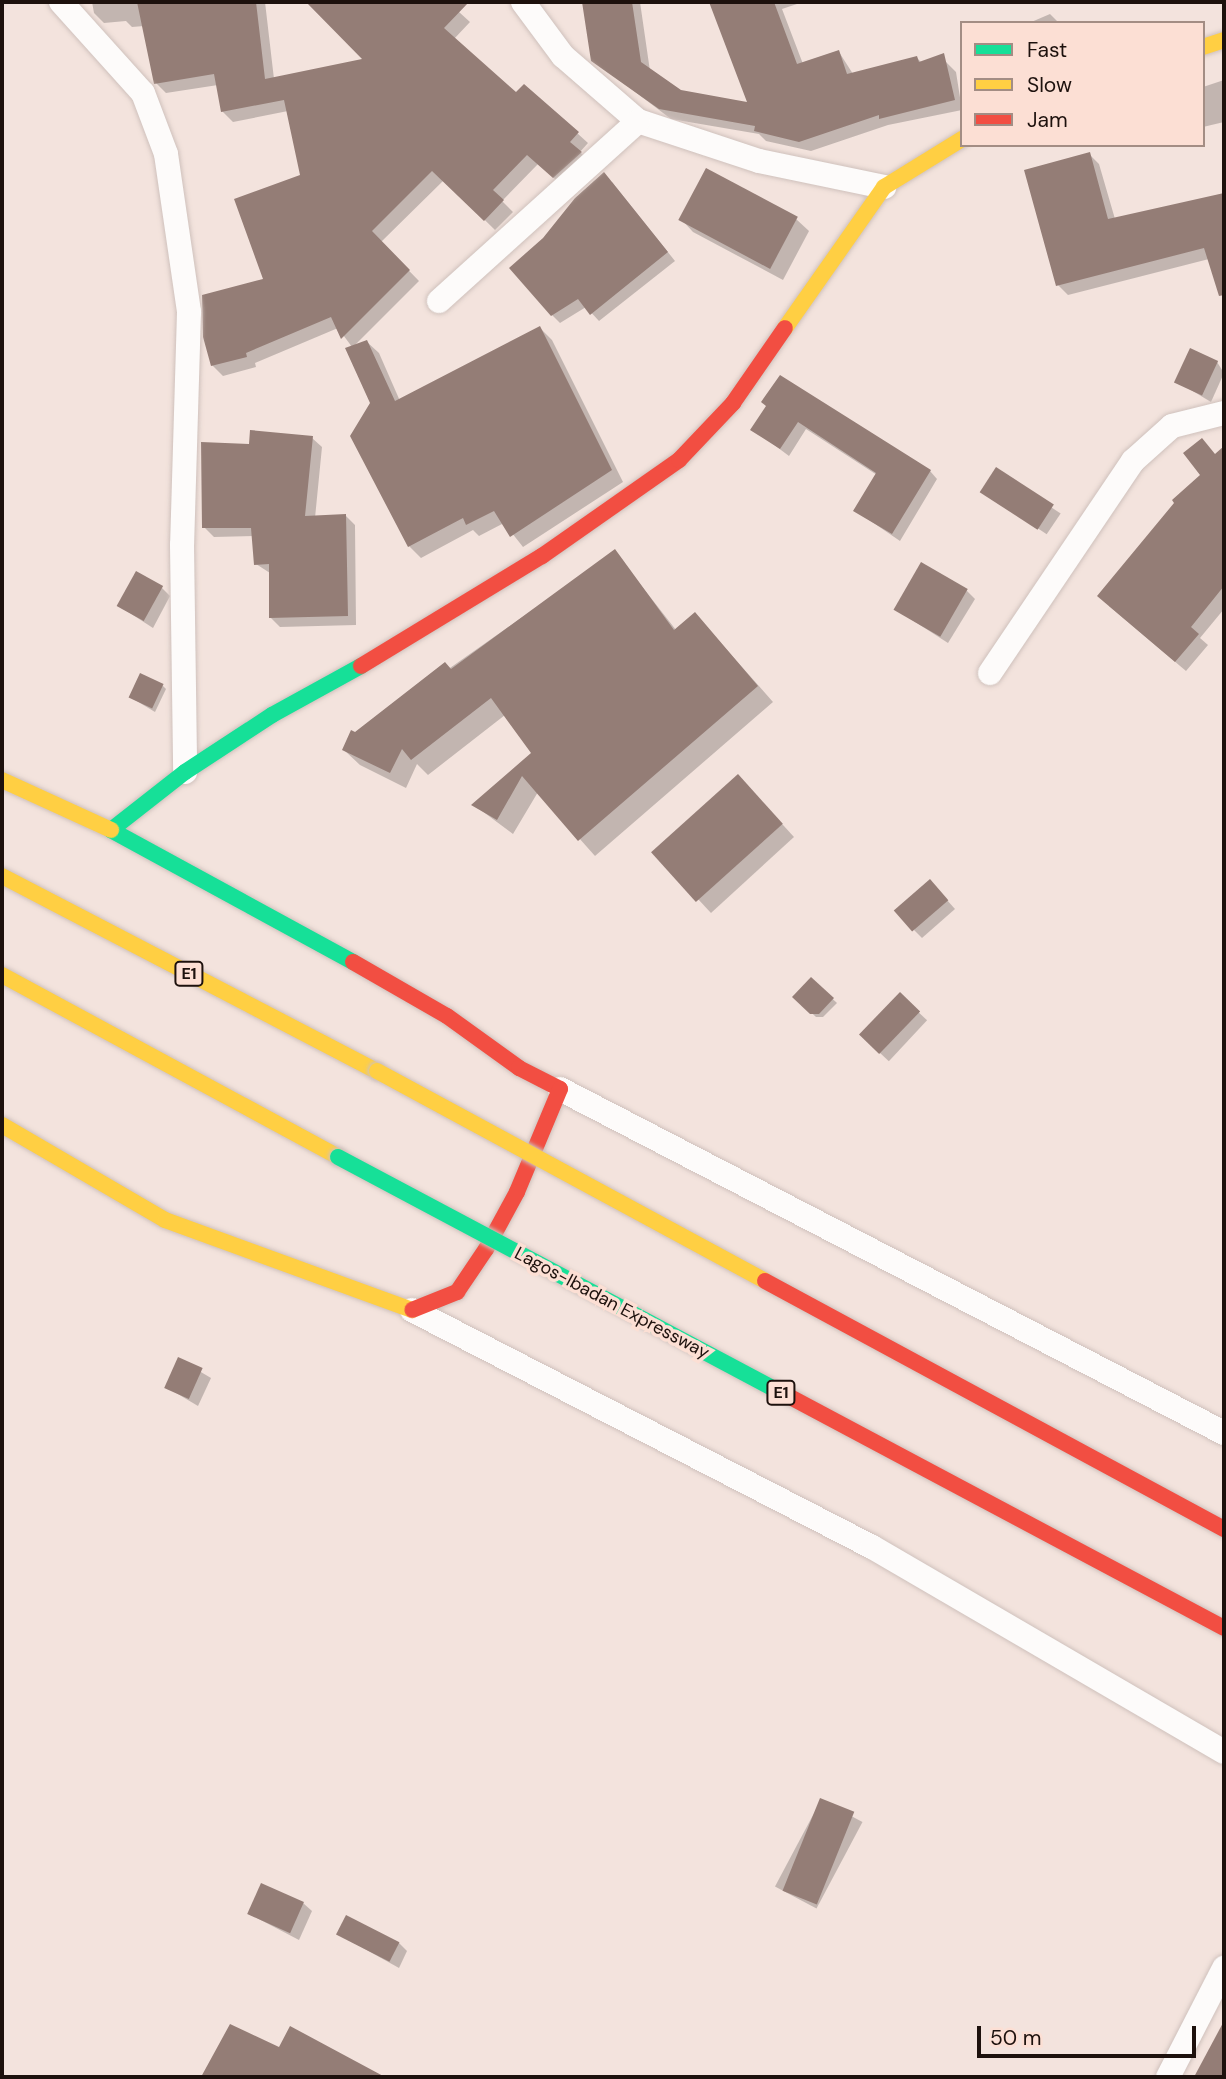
<!DOCTYPE html>
<html>
<head>
<meta charset="utf-8">
<style>
	body { margin:0 }
	#map { position:relative; width:1226px; height:2079px; overflow:hidden; background:#f3e3dd; font-family:"DM Sans",sans-serif }
	div>[style] { position:absolute }
	.shadow>* { inset:0; background:#0003; transform-origin:0 0 }
	.building>* { inset:0; background:#947d76; transform-origin:0 0 }
	.roads { filter:drop-shadow(0 0 2px #cfc1bc) drop-shadow(0 0 2px #cfc1bc) }
	.street>* { height:24px; margin:-12px; padding:0 12px; transform-origin:12px; border-radius:12px; background:#fdfbfa }
	.fast>* { height:16px; margin:-8px; padding:0 8px; transform-origin:8px; border-radius:8px; background:#16e098 }
	.slow>* { height:16px; margin:-8px; padding:0 8px; transform-origin:8px; border-radius:8px; background:#ffcf43 }
	.jam>* { height:16px; margin:-8px; padding:0 8px; transform-origin:8px; border-radius:8px; background:#f24e42 }
	.bridges { filter:drop-shadow(0 0 2px #cfc1bc) drop-shadow(0 0 2px #cfc1bc) }
	.fast-bridge>* { height:16px; margin:-8px; padding:0 8px; transform-origin:8px; border-radius:8px; background:#16e098 }
	.slow-bridge>* { height:16px; margin:-8px; padding:0 8px; transform-origin:8px; border-radius:8px; background:#ffcf43 }
	.jam-bridge>* { height:16px; margin:-8px; padding:0 8px; transform-origin:8px; border-radius:8px; background:#f24e42 }
	span { translate:-50% -50%; white-space:nowrap; text-align:center; line-height:1.15; -webkit-text-stroke:7px #fcdfd4; paint-order:stroke }
	.shield-label span { padding:2px 5px; background:#fcdfd4; border:2px solid; border-radius:5px; -webkit-text-stroke-width:0 }
	.shield-label { font-size:16px; color:#1d110d; font-weight:700 }
	.street-label { font-size:18px; color:#1d110d }
	.frame { position:absolute; inset:0; border:4px solid #1d110d; pointer-events:none }
	.legend { position:absolute; left:960px; top:21px; width:245px; height:126px; box-sizing:border-box; background:#fcdfd4; border:2px solid #a38d84; margin:0; padding:9px 12px; list-style:none; font-size:21px; color:#1d110d }
	.legend li { display:flex; align-items:center; gap:14px; height:35px }
	.legend b { width:35px; border:2px solid #a38d84 }
	.scale { position:absolute; left:977px; top:2026px; width:219px; height:32px; box-sizing:border-box; border:4px solid #1d110d; border-top:0; padding-left:9px; font-size:21px; line-height:24px; white-space:nowrap; color:#1d110d; -webkit-text-stroke:5px #fcdfd4; paint-order:stroke }
</style>
</head>
<body>
<div id="map">
	<div class="shadow">
		<div style="clip-path:polygon(92px 2px,265px 2px,274px 79px,365px 60px,308px 2px,448px 2px,470px 22px,454px 39px,516px 95px,577px 133px,588px 143px,580px 152px,591px 163px,564px 187px,538px 164px,502px 201px,513px 212px,495px 230px,444px 180px,381px 242px,419px 281px,353px 347px,367px 342px,379px 353px,400px 401px,540px 328px,552px 340px,623px 482px,523px 547px,504px 523px,479px 536px,473px 530px,421px 558px,409px 546px,372px 403px,352px 347px,338px 328px,255px 363px,256px 367px,223px 376px,212px 365px,265px 280px,302px 176px,288px 111px,233px 122px,222px 111px,218px 85px,166px 93px,156px 83px,144px 26px,132px 27px,126px 21px,104px 23px,94px 13px)"></div>
		<div style="clip-path:polygon(584px 2px,640px 2px,650px 71px,681px 92px,749px 104px,712px 2px,803px 2px,782px 9px,803px 64px,839px 52px,853px 74px,917px 58px,926px 67px,946px 62px,956px 72px,962px 110px,888px 125px,811px 151px,766px 141px,759px 134px,671px 119px,593px 60px)"></div>
		<div style="clip-path:polygon(1050px 14px,1059px 23px,1029px 23px)"></div>
		<div style="clip-path:polygon(1224px 80px,1224px 122px,1203px 127px,1203px 87px)"></div>
		<div style="clip-path:polygon(1089px 154px,1099px 164px,1115px 219px,1224px 194px,1224px 279px,1209px 259px,1068px 295px,1058px 285px)"></div>
		<div style="clip-path:polygon(612px 182px,675px 261px,599px 321px,586px 307px,560px 323px,552px 315px)"></div>
		<div style="clip-path:polygon(681px 219px,796px 219px,809px 231px,783px 280px,693px 232px)"></div>
		<div style="clip-path:polygon(1217px 362px,1224px 373px,1211px 402px,1176px 381px)"></div>
		<div style="clip-path:polygon(767px 407px,930px 471px,937px 479px,900px 541px,856px 511px,877px 475px,806px 429px,789px 456px,753px 429px)"></div>
		<div style="clip-path:polygon(312px 438px,322px 447px,315px 518px,345px 515px,355px 525px,356px 625px,280px 627px,270px 617px,270px 573px,256px 564px,254px 536px,214px 537px,204px 527px,250px 446px)"></div>
		<div style="clip-path:polygon(1224px 448px,1224px 609px,1200px 638px,1208px 645px,1186px 671px,1109px 606px)"></div>
		<div style="left:996px;top:470px;width:78px;height:25px;rotate:34deg"></div>
		<div style="clip-path:polygon(615px 552px,676px 630px,695px 614px,773px 702px,595px 856px,538px 792px,513px 834px,474px 805px,533px 753px,505px 715px,428px 775px,417px 764px,406px 788px,360px 765px,344px 750px,356px 734px)"></div>
		<div style="clip-path:polygon(162px 588px,170px 596px,153px 628px,119px 606px)"></div>
		<div style="clip-path:polygon(967px 591px,975px 599px,948px 643px,895px 609px)"></div>
		<div style="clip-path:polygon(163px 686px,166px 689px,155px 712px,130px 697px)"></div>
		<div style="clip-path:polygon(750px 789px,794px 837px,711px 913px,655px 853px)"></div>
		<div style="clip-path:polygon(938px 890px,955px 909px,922px 938px,914px 930px)"></div>
		<div style="clip-path:polygon(811px 979px,837px 1003px,823px 1017px,816px 1017px,795px 997px)"></div>
		<div style="left:900px;top:995px;width:37px;height:56px;rotate:43deg"></div>
		<div style="clip-path:polygon(179px 1359px,211px 1378px,198px 1406px,166px 1387px)"></div>
		<div style="left:821px;top:1800px;width:47px;height:98px;rotate:28deg"></div>
		<div style="clip-path:polygon(303px 1903px,312px 1911px,299px 1940px,249px 1914px)"></div>
		<div style="clip-path:polygon(338px 1934px,399px 1943px,407px 1951px,399px 1968px)"></div>
		<div style="clip-path:polygon(230px 2026px,280px 2049px,363px 2067px,373px 2077px,203px 2077px)"></div>
	</div>
	<div class="building">
		<div style="clip-path:polygon(137px 2px,256px 2px,265px 79px,362px 59px,306px 2px,469px 2px,444px 28px,516px 92px,524px 84px,579px 132px,570px 142px,582px 152px,553px 178px,527px 155px,493px 190px,504px 200px,484px 221px,432px 171px,372px 231px,410px 270px,341px 339px,331px 317px,246px 353px,247px 357px,211px 366px,203px 337px,202px 295px,263px 279px,234px 199px,300px 175px,284px 100px,221px 112px,214px 74px,154px 84px)"></div>
		<div style="clip-path:polygon(582px 2px,632px 2px,641px 62px,681px 90px,747px 102px,709px 2px,774px 2px,797px 64px,839px 50px,847px 74px,917px 56px,919px 62px,944px 53px,955px 100px,879px 119px,879px 115px,799px 142px,754px 131px,755px 126px,659px 109px,591px 61px)"></div>
		<div style="clip-path:polygon(1090px 152px,1108px 219px,1224px 193px,1224px 295px,1219px 296px,1204px 248px,1056px 286px,1024px 170px)"></div>
		<div style="left:706px;top:168px;width:104px;height:59px;rotate:28deg"></div>
		<div style="clip-path:polygon(604px 172px,668px 252px,590px 315px,578px 299px,551px 316px,509px 268px,543px 238px,575px 198px)"></div>
		<div style="clip-path:polygon(540px 326px,612px 470px,510px 537px,494px 511px,466px 525px,463px 518px,408px 547px,350px 436px,370px 403px,345px 348px,367px 340px,395px 401px)"></div>
		<div style="left:1190px;top:348px;width:31px;height:38px;rotate:25deg"></div>
		<div style="clip-path:polygon(780px 375px,931px 470px,892px 534px,853px 511px,876px 473px,798px 422px,780px 449px,750px 430px,766px 406px,761px 402px)"></div>
		<div style="clip-path:polygon(250px 430px,313px 436px,305px 516px,346px 514px,348px 616px,269px 618px,269px 564px,254px 565px,251px 528px,202px 528px,201px 442px,249px 444px)"></div>
		<div style="clip-path:polygon(1202px 438px,1215px 454px,1224px 446px,1224px 586px,1191px 627px,1199px 634px,1175px 662px,1097px 596px,1174px 503px,1172px 500px,1200px 475px,1183px 453px)"></div>
		<div style="left:996px;top:467px;width:69px;height:30px;rotate:33deg"></div>
		<div style="clip-path:polygon(615px 549px,674px 630px,695px 612px,758px 686px,578px 841px,522px 776px,497px 820px,471px 805px,531px 753px,491px 698px,411px 760px,402px 749px,390px 773px,342px 750px,351px 730px,355px 732px,445px 662px,451px 669px)"></div>
		<div style="left:921px;top:562px;width:54px;height:55px;rotate:30deg"></div>
		<div style="left:136px;top:571px;width:31px;height:40px;rotate:29deg"></div>
		<div style="left:140px;top:673px;width:26px;height:27px;rotate:25deg"></div>
		<div style="left:738px;top:774px;width:67px;height:117px;rotate:48deg"></div>
		<div style="left:930px;top:879px;width:28px;height:48px;rotate:49deg"></div>
		<div style="clip-path:polygon(811px 977px,834px 998px,819px 1014px,810px 1014px,792px 997px)"></div>
		<div style="left:900px;top:992px;width:28px;height:59px;rotate:44deg"></div>
		<div style="left:178px;top:1357px;width:27px;height:34px;rotate:24deg"></div>
		<div style="left:820px;top:1798px;width:37px;height:100px;rotate:22deg"></div>
		<div style="left:261px;top:1883px;width:47px;height:34px;rotate:24deg"></div>
		<div style="left:346px;top:1915px;width:60px;height:22px;rotate:27deg"></div>
		<div style="clip-path:polygon(1224px 2021px,1224px 2077px,1194px 2077px)"></div>
		<div style="clip-path:polygon(230px 2024px,279px 2047px,290px 2026px,385px 2077px,201px 2077px)"></div>
	</div>
	<div class="roads">
		<div class="street">
			<div style="left:61px;top:2px;width:122px;rotate:48deg"></div>
			<div style="left:143px;top:93px;width:65px;rotate:69.3deg"></div>
			<div style="left:166px;top:154px;width:160px;rotate:81.7deg"></div>
			<div style="left:189px;top:312px;width:233px;rotate:91.7deg"></div>
			<div style="left:182px;top:545px;width:227px;rotate:89.2deg"></div>
			<div style="left:523px;top:2px;width:67px;rotate:53.5deg"></div>
			<div style="left:563px;top:56px;width:99px;rotate:40.9deg"></div>
			<div style="left:638px;top:121px;width:127px;rotate:18.3deg"></div>
			<div style="left:759px;top:161px;width:128px;rotate:11.7deg"></div>
			<div style="left:439px;top:301px;width:268px;rotate:-42.1deg"></div>
			<div style="left:990px;top:673px;width:256px;rotate:-56deg"></div>
			<div style="left:1133px;top:461px;width:52px;rotate:-41.9deg"></div>
			<div style="left:1172px;top:426px;width:54px;rotate:-14deg"></div>
			<div style="left:560px;top:1089px;width:748px;rotate:27.39deg"></div>
			<div style="left:412px;top:1310px;width:517px;rotate:27.26deg"></div>
			<div style="left:872px;top:1547px;width:407px;rotate:30.2deg"></div>
			<div style="left:1168px;top:2077px;width:123px;rotate:-62.8deg"></div>
		</div>
		<div class="fast">
			<div style="left:353px;top:962px;width:276px;rotate:-151.4deg"></div>
			<div style="left:111px;top:830px;width:94px;rotate:-38.1deg"></div>
			<div style="left:185px;top:772px;width:104px;rotate:-33.2deg"></div>
			<div style="left:272px;top:715px;width:102px;rotate:-28.8deg"></div>
		</div>
		<div class="slow">
			<div style="left:1203px;top:47px;width:22px;rotate:-18deg"></div>
			<div style="left:785px;top:328px;width:172px;rotate:-54.9deg"></div>
			<div style="left:884px;top:187px;width:92px;rotate:-31.6deg"></div>
			<div style="left:2px;top:780px;width:120px;rotate:24.6deg"></div>
			<div style="left:2px;top:876px;width:423px;rotate:27.5deg"></div>
			<div style="left:2px;top:975px;width:382px;rotate:28.4deg"></div>
			<div style="left:2px;top:1125px;width:189px;rotate:30.2deg"></div>
			<div style="left:165px;top:1220px;width:263px;rotate:20deg"></div>
		</div>
		<div class="jam">
			<div style="left:361px;top:666px;width:212px;rotate:-31.3deg"></div>
			<div style="left:542px;top:556px;width:167px;rotate:-35deg"></div>
			<div style="left:679px;top:460px;width:79px;rotate:-46.5deg"></div>
			<div style="left:733px;top:403px;width:91px;rotate:-55.3deg"></div>
			<div style="left:353px;top:962px;width:108px;rotate:29.9deg"></div>
			<div style="left:447px;top:1016px;width:89px;rotate:35.8deg"></div>
			<div style="left:519px;top:1068px;width:46px;rotate:27.1deg"></div>
			<div style="left:560px;top:1089px;width:112px;rotate:112.7deg"></div>
			<div style="left:517px;top:1192px;width:65px;rotate:118.5deg"></div>
			<div style="left:486px;top:1249px;width:52px;rotate:124deg"></div>
			<div style="left:457px;top:1292px;width:48px;rotate:158.2deg"></div>
		</div>
	</div>
	<div class="bridges">
		<div class="fast-bridge">
			<div style="left:338px;top:1157px;width:497px;rotate:28deg"></div>
		</div>
		<div class="slow-bridge">
			<div style="left:377px;top:1071px;width:441px;rotate:28.4deg"></div>
		</div>
		<div class="jam-bridge">
			<div style="left:765px;top:1281px;width:522px;rotate:28.38deg"></div>
			<div style="left:777px;top:1390px;width:506px;rotate:28.03deg"></div>
		</div>
	</div>
	<div class="shield-label">
		<span style="left:189px;top:974px">E1</span>
		<span style="left:781px;top:1393px">E1</span>
	</div>
	<div class="street-label">
		<span style="left:612px;top:1303px;rotate:28deg">Lagos-Ibadan Expressway</span>
	</div>
	<div class="frame"></div>
	<ul class="legend">
	<li><b style="height:9px;background:#16e098"></b>Fast</li>
	<li><b style="height:9px;background:#ffcf43"></b>Slow</li>
	<li><b style="height:9px;background:#f24e42"></b>Jam</li>
	</ul>
	<div class="scale">50 m</div>
</div>
</body>
</html>
